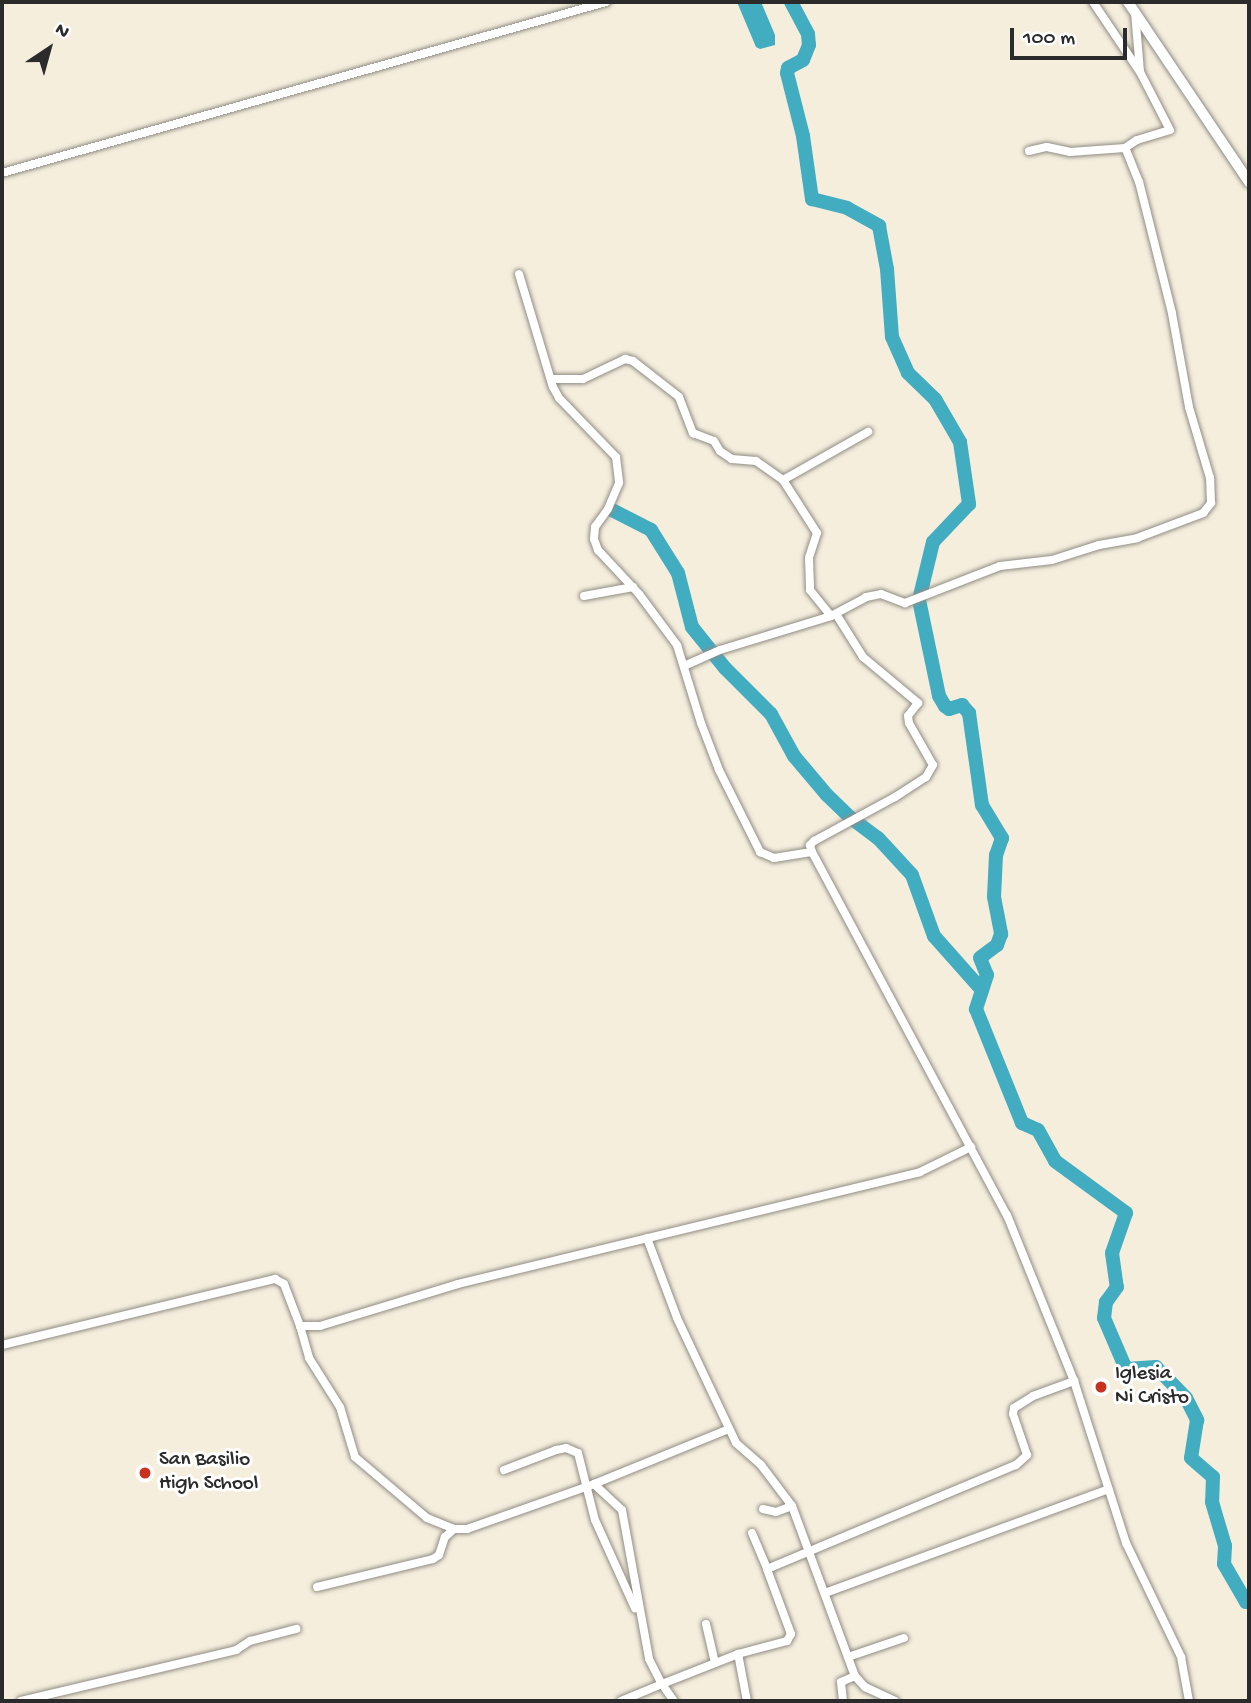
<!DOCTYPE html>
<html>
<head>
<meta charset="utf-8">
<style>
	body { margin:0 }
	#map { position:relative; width:1251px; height:1703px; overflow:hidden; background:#f5eedd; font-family:"Gochi Hand",sans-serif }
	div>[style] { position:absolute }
	.water>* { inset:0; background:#42acc1 }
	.river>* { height:14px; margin:-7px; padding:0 7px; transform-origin:7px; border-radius:7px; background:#42acc1 }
	.roads { filter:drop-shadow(0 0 2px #908c84) drop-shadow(0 0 2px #908c84) }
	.minor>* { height:8px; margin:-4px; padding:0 4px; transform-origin:4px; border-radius:4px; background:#fff }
	.tertiary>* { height:10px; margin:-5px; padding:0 5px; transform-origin:5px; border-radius:5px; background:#fff }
	.dots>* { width:19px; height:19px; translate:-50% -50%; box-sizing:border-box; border:4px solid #fff; border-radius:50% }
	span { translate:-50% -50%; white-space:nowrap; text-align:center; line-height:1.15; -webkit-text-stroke:6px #fff; paint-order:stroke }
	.poi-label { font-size:21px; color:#2b2b2b }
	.left { translate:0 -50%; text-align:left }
	.frame { position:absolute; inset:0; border:4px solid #2b2b2b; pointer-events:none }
	.north { position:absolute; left:14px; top:14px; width:70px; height:70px; -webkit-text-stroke:5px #fff; paint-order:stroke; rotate:36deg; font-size:19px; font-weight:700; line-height:28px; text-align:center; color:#2b2b2b }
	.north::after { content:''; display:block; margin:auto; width:24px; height:32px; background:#2b2b2b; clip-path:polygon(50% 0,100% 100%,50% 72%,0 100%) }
	.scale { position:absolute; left:1010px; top:28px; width:117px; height:32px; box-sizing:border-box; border:4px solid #2b2b2b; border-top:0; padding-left:9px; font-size:21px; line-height:24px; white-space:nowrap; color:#2b2b2b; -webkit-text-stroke:5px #fff; paint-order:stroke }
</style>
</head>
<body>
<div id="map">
	<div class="water">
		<div style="clip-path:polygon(737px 2px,761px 2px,775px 35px,775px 45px,760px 49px,756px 47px)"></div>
	</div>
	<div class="river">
		<div style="left:791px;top:2px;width:36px;rotate:62deg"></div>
		<div style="left:808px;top:34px;width:11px;rotate:85deg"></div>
		<div style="left:809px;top:45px;width:16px;rotate:112deg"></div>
		<div style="left:803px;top:60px;width:17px;rotate:152deg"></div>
		<div style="left:788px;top:68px;width:5px;rotate:101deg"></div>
		<div style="left:787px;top:73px;width:65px;rotate:75.7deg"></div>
		<div style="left:803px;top:136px;width:64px;rotate:81.9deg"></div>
		<div style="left:812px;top:199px;width:36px;rotate:14deg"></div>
		<div style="left:847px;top:208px;width:37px;rotate:29deg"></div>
		<div style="left:879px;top:226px;width:44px;rotate:79.5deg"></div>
		<div style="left:887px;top:269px;width:68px;rotate:85.8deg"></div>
		<div style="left:892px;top:337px;width:39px;rotate:66deg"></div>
		<div style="left:908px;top:373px;width:37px;rotate:44deg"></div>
		<div style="left:935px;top:399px;width:50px;rotate:59.8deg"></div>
		<div style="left:960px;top:442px;width:63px;rotate:81.7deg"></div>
		<div style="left:969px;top:504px;width:52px;rotate:133.5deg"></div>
		<div style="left:933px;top:542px;width:60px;rotate:103.6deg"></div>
		<div style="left:919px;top:600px;width:98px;rotate:78.2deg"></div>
		<div style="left:939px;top:696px;width:12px;rotate:59deg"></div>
		<div style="left:945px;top:706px;width:5px;rotate:37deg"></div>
		<div style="left:949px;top:709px;width:14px;rotate:-17deg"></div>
		<div style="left:962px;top:705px;width:11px;rotate:49deg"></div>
		<div style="left:969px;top:713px;width:93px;rotate:82deg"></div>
		<div style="left:982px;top:805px;width:39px;rotate:59deg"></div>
		<div style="left:1002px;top:838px;width:18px;rotate:109deg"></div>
		<div style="left:996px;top:855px;width:42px;rotate:92.7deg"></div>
		<div style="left:994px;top:897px;width:38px;rotate:79deg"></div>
		<div style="left:1001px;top:934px;width:12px;rotate:110deg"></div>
		<div style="left:997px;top:945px;width:21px;rotate:143deg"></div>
		<div style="left:980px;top:958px;width:18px;rotate:68deg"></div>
		<div style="left:987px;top:975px;width:36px;rotate:108deg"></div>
		<div style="left:976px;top:1009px;width:123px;rotate:68deg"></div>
		<div style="left:1022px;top:1123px;width:17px;rotate:24deg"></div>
		<div style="left:1038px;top:1130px;width:35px;rotate:61deg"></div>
		<div style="left:1055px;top:1161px;width:88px;rotate:36.2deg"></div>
		<div style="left:1126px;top:1213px;width:42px;rotate:109.3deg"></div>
		<div style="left:1112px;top:1253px;width:34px;rotate:82deg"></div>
		<div style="left:1117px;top:1287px;width:19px;rotate:126deg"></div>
		<div style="left:1106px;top:1302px;width:16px;rotate:97deg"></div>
		<div style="left:1104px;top:1318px;width:56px;rotate:66.7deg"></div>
		<div style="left:1126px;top:1369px;width:30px;rotate:-4deg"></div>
		<div style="left:1156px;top:1367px;width:43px;rotate:45.9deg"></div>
		<div style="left:1186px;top:1398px;width:25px;rotate:63deg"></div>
		<div style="left:1197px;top:1420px;width:38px;rotate:99deg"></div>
		<div style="left:1191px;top:1458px;width:29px;rotate:41deg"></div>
		<div style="left:1213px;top:1477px;width:25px;rotate:92deg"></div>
		<div style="left:1212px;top:1502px;width:46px;rotate:73.5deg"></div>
		<div style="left:1225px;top:1546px;width:18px;rotate:93deg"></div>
		<div style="left:1224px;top:1564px;width:44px;rotate:59.9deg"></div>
		<div style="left:1246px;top:1602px;width:3px;rotate:-18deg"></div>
		<div style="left:612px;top:510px;width:44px;rotate:27.1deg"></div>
		<div style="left:651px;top:530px;width:51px;rotate:57.9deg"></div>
		<div style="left:678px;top:573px;width:56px;rotate:75.5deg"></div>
		<div style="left:692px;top:627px;width:53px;rotate:51.2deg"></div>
		<div style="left:725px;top:668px;width:65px;rotate:45deg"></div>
		<div style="left:771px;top:714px;width:48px;rotate:61.3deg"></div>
		<div style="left:794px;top:756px;width:51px;rotate:49.8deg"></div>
		<div style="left:827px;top:795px;width:33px;rotate:44deg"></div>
		<div style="left:851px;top:818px;width:34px;rotate:37deg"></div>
		<div style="left:878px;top:838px;width:50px;rotate:47.4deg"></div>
		<div style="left:912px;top:875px;width:65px;rotate:70.2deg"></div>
		<div style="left:934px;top:936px;width:72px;rotate:48.4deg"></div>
	</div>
	<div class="roads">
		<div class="minor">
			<div style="left:1135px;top:12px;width:59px;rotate:85.2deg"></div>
			<div style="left:1029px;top:151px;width:18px;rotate:-13deg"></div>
			<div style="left:1047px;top:147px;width:24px;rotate:12deg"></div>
			<div style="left:1070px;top:152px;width:55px;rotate:-4.2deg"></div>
			<div style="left:2px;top:173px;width:628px;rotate:-15.81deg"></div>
			<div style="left:519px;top:274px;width:118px;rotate:73.3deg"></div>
			<div style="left:553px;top:387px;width:13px;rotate:61deg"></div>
			<div style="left:559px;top:398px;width:82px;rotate:46deg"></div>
			<div style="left:616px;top:457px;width:26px;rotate:83deg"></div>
			<div style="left:619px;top:483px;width:28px;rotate:113deg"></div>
			<div style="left:608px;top:509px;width:22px;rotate:126deg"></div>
			<div style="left:595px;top:527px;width:12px;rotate:95deg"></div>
			<div style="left:594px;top:539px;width:12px;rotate:70deg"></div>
			<div style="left:598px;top:550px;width:60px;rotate:47deg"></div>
			<div style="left:639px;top:594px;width:64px;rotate:53.3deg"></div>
			<div style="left:677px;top:645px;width:82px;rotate:72.9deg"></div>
			<div style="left:701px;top:723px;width:50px;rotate:69deg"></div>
			<div style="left:719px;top:770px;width:92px;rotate:63.4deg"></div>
			<div style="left:760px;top:852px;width:15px;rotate:23deg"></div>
			<div style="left:774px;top:858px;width:38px;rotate:-9deg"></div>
			<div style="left:551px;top:379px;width:32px"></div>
			<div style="left:583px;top:379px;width:47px;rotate:-25.5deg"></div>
			<div style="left:625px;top:359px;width:8px;rotate:14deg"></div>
			<div style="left:633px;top:361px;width:58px;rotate:38deg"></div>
			<div style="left:679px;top:397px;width:39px;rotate:69deg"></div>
			<div style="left:693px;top:433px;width:22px;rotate:21deg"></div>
			<div style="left:714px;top:441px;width:12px;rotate:59deg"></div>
			<div style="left:720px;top:451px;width:14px;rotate:34deg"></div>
			<div style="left:732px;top:459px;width:24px;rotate:5deg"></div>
			<div style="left:756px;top:461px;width:33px;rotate:35deg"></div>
			<div style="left:783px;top:480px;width:63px;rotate:57.3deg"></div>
			<div style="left:817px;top:533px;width:26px;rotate:108deg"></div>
			<div style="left:809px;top:558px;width:32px;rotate:88deg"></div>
			<div style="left:810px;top:590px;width:33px;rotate:51deg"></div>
			<div style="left:783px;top:480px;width:98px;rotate:-29.5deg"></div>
			<div style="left:584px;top:596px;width:50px;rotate:-10.4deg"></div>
			<div style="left:836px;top:614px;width:51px;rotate:57.9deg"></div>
			<div style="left:863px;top:657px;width:72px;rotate:39.9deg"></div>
			<div style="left:918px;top:703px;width:16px;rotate:128deg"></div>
			<div style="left:908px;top:716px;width:7px;rotate:82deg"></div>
			<div style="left:909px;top:723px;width:48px;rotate:60.3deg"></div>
			<div style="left:933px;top:765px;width:14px;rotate:120deg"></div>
			<div style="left:926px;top:777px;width:37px;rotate:147deg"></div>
			<div style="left:895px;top:797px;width:92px;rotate:151.5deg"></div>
			<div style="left:814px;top:841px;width:6px;rotate:135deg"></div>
			<div style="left:810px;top:845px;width:7px;rotate:74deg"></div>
			<div style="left:812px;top:852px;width:412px;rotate:61.8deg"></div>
			<div style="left:1007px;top:1215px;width:179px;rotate:68deg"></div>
			<div style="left:1074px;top:1381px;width:170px;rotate:72.2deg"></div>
			<div style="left:1126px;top:1543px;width:127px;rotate:64.2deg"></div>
			<div style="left:1181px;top:1657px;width:45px;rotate:79.7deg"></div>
			<div style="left:684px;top:666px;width:39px;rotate:-24deg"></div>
			<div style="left:720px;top:650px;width:116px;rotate:-17deg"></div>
			<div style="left:831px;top:616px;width:40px;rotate:-28deg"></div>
			<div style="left:866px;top:597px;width:15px;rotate:-11deg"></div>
			<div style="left:881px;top:594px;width:26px;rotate:21deg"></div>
			<div style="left:905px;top:603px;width:102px;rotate:-21.3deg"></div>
			<div style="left:1000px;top:566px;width:52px;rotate:-6.6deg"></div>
			<div style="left:1052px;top:560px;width:49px;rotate:-17.7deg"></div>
			<div style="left:1099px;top:545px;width:39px;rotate:-10deg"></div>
			<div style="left:1137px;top:538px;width:71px;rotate:-20.7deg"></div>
			<div style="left:1203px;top:513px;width:13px;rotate:-51deg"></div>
			<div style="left:1211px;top:503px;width:25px;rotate:-92deg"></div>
			<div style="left:1210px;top:478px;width:74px;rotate:-106.5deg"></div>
			<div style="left:1189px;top:407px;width:96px;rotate:-100.3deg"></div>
			<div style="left:1172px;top:313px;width:135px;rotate:-104.1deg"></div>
			<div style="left:1139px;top:182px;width:37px;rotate:-112deg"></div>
			<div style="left:1125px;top:148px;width:14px;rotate:-34deg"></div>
			<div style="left:1137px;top:140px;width:34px;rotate:-17deg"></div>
			<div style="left:1170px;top:130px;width:65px;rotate:-117.3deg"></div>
			<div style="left:1140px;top:72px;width:84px;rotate:-123.9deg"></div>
			<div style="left:647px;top:1238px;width:85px;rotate:69.4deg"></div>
			<div style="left:677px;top:1318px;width:138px;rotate:64.7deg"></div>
			<div style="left:736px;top:1443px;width:33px;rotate:41deg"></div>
			<div style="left:761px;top:1465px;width:51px;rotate:52.9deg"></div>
			<div style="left:792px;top:1506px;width:181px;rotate:69.7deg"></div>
			<div style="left:855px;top:1676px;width:15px;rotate:48deg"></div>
			<div style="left:865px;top:1687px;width:33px;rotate:25deg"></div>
			<div style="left:300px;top:1326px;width:33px;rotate:74deg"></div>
			<div style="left:309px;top:1358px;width:58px;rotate:57.7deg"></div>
			<div style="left:340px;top:1407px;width:52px;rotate:73.3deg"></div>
			<div style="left:355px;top:1457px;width:94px;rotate:40.3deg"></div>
			<div style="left:427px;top:1518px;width:29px;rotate:22deg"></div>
			<div style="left:454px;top:1529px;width:13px"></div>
			<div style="left:467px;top:1529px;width:135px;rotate:-19.5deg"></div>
			<div style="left:594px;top:1484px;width:146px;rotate:-22.2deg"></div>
			<div style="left:2px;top:1345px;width:281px;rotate:-13.6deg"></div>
			<div style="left:275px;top:1279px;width:10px;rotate:29deg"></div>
			<div style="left:284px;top:1284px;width:45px;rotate:69.1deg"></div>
			<div style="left:300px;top:1326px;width:20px"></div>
			<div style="left:320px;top:1326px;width:144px;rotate:-16.9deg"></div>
			<div style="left:458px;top:1284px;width:475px;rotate:-13.6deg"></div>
			<div style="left:920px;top:1172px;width:57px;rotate:-26.1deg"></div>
			<div style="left:504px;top:1470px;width:56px;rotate:-21deg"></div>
			<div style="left:556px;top:1450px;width:10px;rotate:-11deg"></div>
			<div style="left:566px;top:1448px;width:13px;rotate:23deg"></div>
			<div style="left:578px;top:1453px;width:69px;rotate:75.8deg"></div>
			<div style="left:595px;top:1520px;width:97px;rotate:65.6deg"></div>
			<div style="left:594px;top:1484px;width:38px;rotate:43deg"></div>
			<div style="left:622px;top:1510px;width:151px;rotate:79.7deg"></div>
			<div style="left:649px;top:1659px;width:28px;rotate:63deg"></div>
			<div style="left:662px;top:1684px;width:82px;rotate:-21.5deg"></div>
			<div style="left:763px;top:1509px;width:13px;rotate:13deg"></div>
			<div style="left:776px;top:1512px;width:17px;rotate:-21deg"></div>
			<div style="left:752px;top:1533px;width:39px;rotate:67deg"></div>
			<div style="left:317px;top:1587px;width:119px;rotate:-13.6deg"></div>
			<div style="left:433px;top:1559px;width:7px;rotate:-34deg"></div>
			<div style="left:439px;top:1555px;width:19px;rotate:-72deg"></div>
			<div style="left:445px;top:1537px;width:12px;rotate:-42deg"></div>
			<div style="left:825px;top:1593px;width:302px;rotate:-20.1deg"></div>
			<div style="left:706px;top:1624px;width:40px;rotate:77deg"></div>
			<div style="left:848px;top:1657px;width:59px;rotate:-18.7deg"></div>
			<div style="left:21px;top:1701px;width:221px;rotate:-13.3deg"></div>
			<div style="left:236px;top:1650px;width:17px;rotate:-33deg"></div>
			<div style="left:250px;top:1641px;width:48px;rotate:-14.6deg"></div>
			<div style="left:621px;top:1701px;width:44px;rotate:-22.5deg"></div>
			<div style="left:662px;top:1684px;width:21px;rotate:55deg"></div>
			<div style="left:747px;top:1701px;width:48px;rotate:-100.8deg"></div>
			<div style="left:738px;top:1654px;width:51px;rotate:-14.9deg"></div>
			<div style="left:787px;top:1641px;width:8px;rotate:-60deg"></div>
			<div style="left:791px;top:1634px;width:69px;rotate:-110.3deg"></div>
			<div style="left:767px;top:1569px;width:270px;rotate:-22.7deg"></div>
			<div style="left:1016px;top:1465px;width:15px;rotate:-42deg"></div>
			<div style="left:1027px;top:1455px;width:43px;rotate:-108.9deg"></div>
			<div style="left:1013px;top:1414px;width:6px;rotate:-81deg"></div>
			<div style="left:1014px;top:1408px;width:22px;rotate:-32deg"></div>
			<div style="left:1033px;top:1396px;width:44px;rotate:-20.1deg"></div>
			<div style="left:843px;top:1701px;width:19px;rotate:-96deg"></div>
			<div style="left:841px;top:1682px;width:15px;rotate:-23deg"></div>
		</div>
		<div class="tertiary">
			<div style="left:1128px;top:2px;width:217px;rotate:56.1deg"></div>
		</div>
	</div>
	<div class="dots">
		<div style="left:1101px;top:1387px;background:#c8321e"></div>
		<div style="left:145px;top:1473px;background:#c8321e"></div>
	</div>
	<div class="poi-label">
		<span class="left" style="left:1115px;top:1387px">Iglesia<br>Ni Cristo</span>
		<span class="left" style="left:159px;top:1473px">San Basilio<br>High School</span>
	</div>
	<div class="frame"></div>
	<div class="north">N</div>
	<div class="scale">100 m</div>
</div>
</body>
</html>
